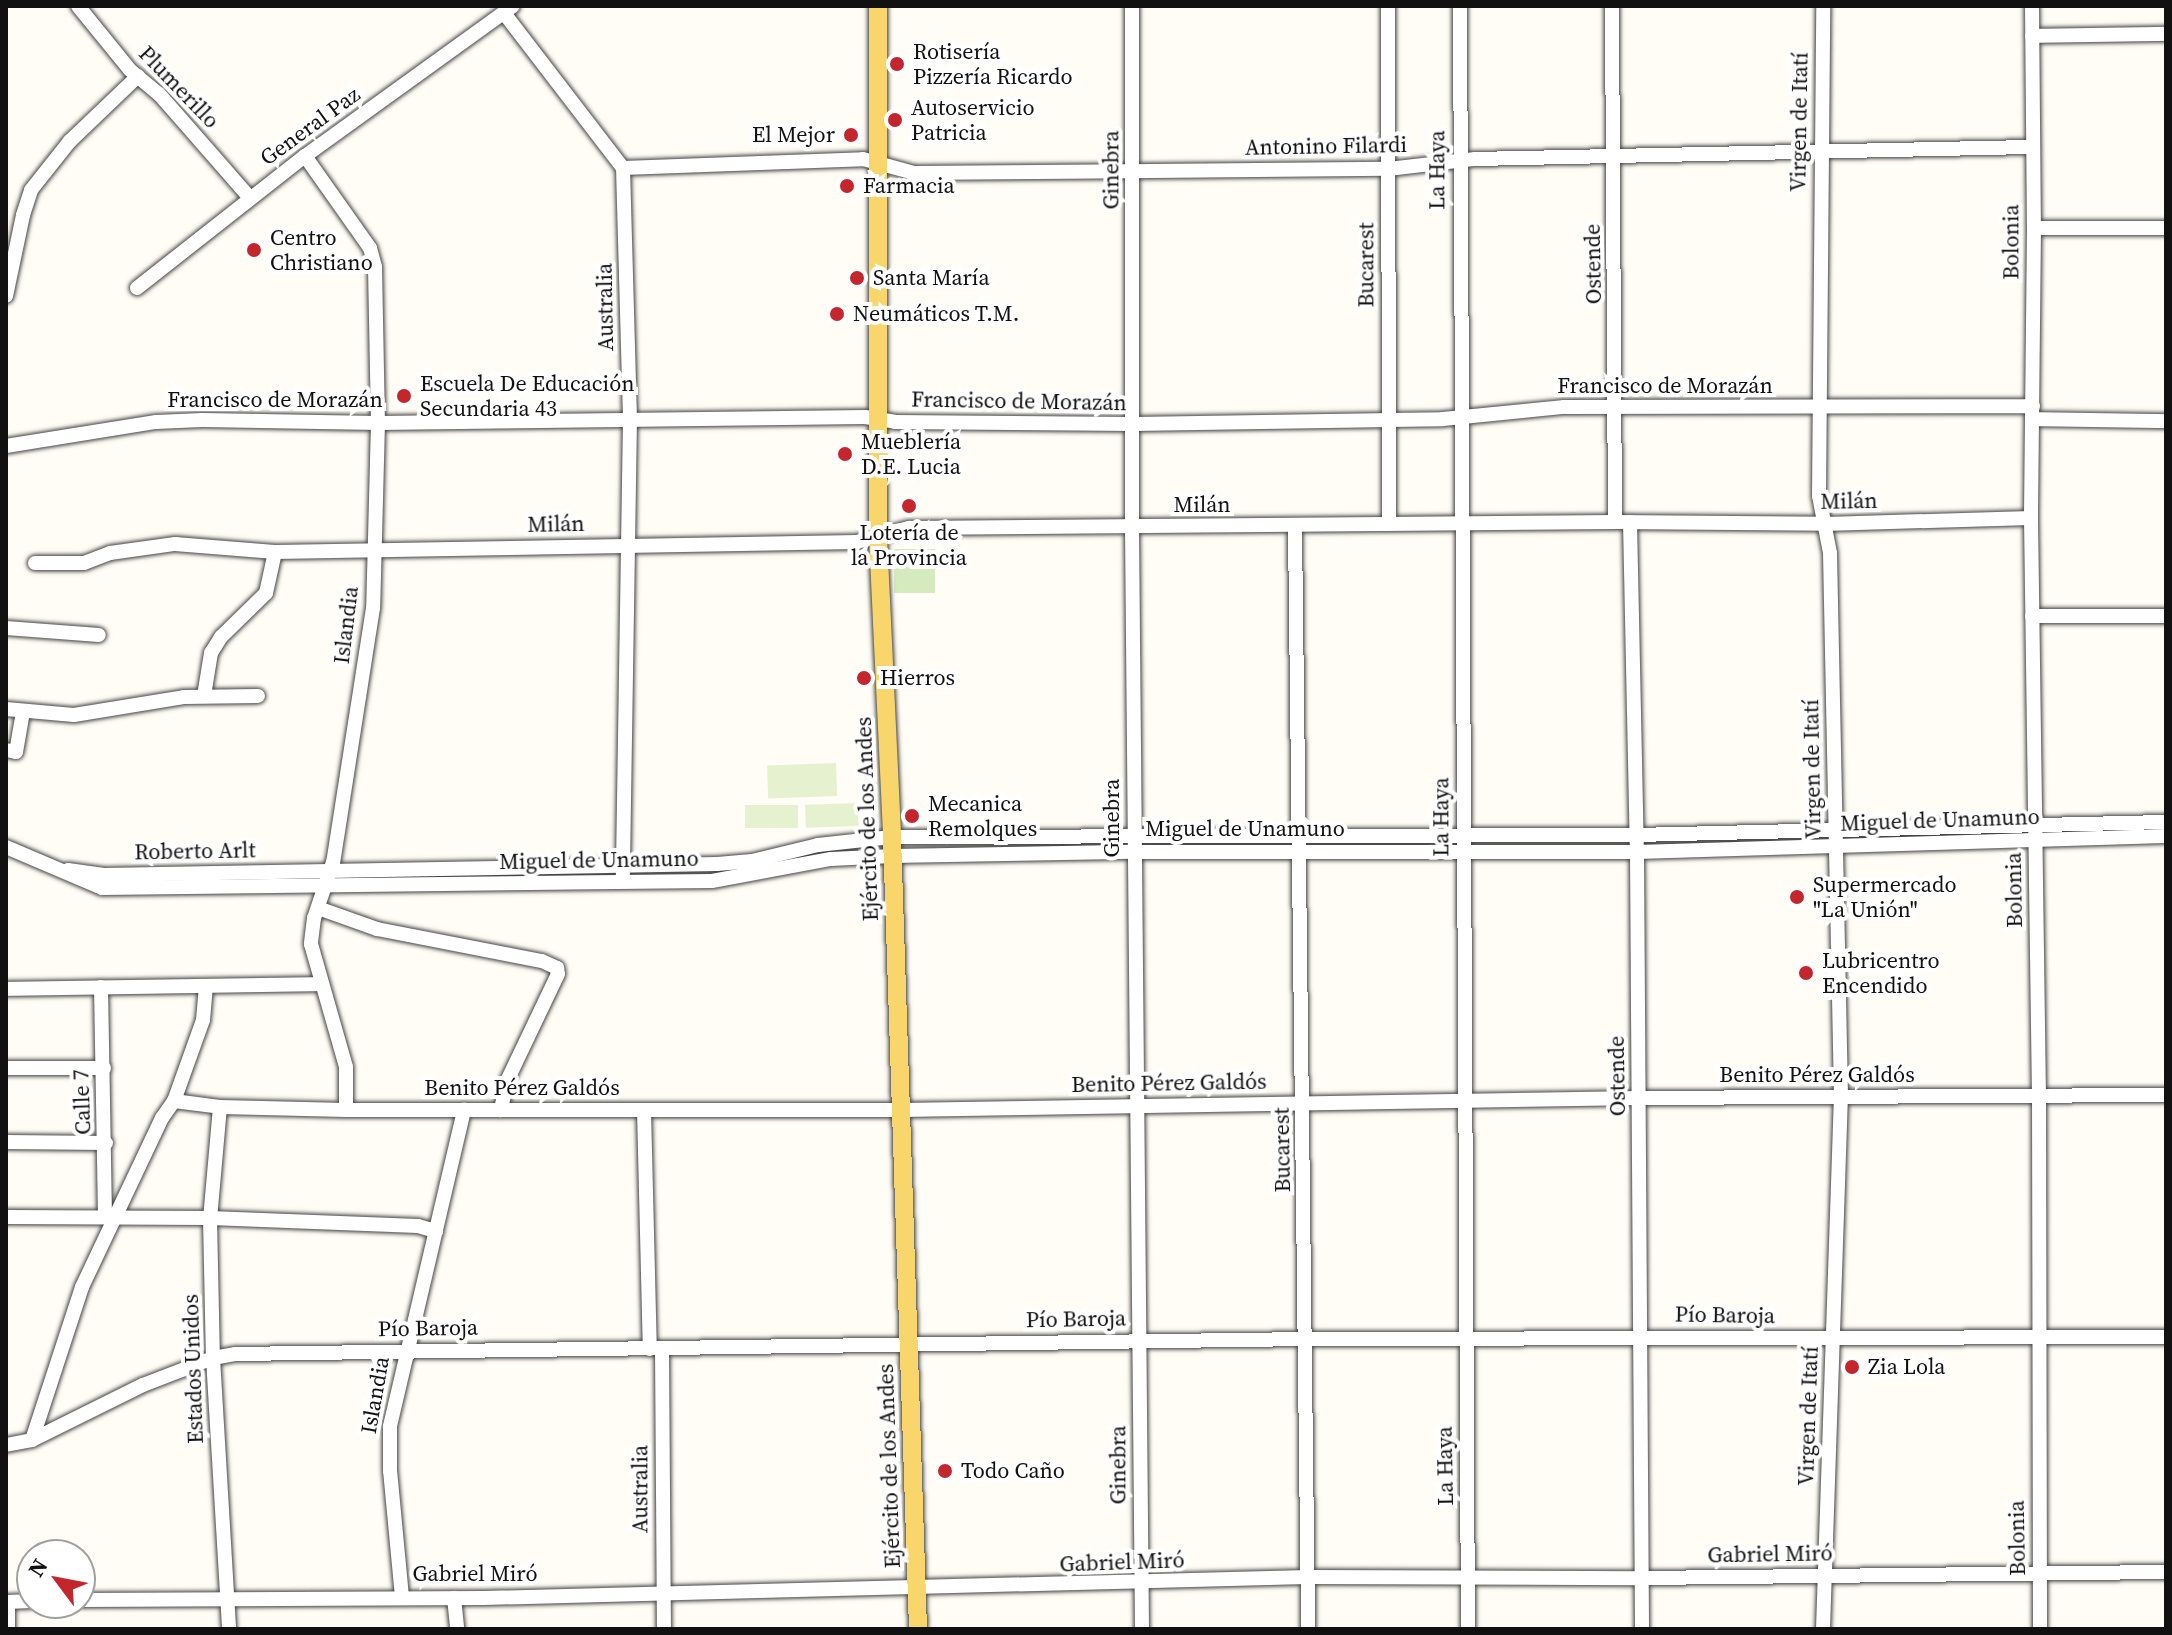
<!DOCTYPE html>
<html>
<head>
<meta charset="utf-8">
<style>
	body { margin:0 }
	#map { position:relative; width:2172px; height:1635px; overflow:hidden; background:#fffdf5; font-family:"Source Serif 4",serif }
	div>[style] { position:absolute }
	.green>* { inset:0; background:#d5ebbd; transform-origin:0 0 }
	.pitch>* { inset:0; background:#e6f2cf; transform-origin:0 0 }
	.roads { filter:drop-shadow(0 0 2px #444) drop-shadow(0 0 2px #444) }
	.minor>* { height:14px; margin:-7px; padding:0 7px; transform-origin:7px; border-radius:7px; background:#fff }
	.major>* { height:18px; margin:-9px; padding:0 9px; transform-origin:9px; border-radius:9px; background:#f9d66b }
	.dots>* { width:22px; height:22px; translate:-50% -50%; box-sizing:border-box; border:4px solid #fff; border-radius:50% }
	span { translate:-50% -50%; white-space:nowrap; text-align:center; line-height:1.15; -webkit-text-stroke:8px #fff; paint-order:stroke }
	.poi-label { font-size:22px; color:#111 }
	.left { translate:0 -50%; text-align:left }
	.right { translate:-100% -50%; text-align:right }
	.street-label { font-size:22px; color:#111 }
	.frame { position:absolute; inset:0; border:8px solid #111; pointer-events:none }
	.north { position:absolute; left:16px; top:1539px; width:80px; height:80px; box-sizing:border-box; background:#fff; border:2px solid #a0a0a0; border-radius:50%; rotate:302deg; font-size:22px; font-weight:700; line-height:32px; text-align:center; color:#111 }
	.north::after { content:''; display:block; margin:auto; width:28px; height:36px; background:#c4262e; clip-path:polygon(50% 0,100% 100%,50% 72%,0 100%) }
</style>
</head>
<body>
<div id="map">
	<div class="green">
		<div style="left:894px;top:549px;width:41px;height:44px"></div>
	</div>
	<div class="pitch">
		<div style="left:836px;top:763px;width:33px;height:69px;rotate:88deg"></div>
		<div style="left:858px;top:803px;width:23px;height:53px;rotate:88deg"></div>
		<div style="left:798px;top:805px;width:23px;height:53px;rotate:90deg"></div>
	</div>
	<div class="roads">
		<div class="minor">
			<div style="left:78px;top:6px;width:82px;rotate:50.9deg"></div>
			<div style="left:130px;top:70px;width:38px;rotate:40deg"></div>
			<div style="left:159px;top:94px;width:138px;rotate:48.8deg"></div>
			<div style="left:1132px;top:6px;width:522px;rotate:90deg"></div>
			<div style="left:1132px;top:528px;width:1101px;rotate:89.48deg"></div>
			<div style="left:1388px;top:6px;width:518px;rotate:89.89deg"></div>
			<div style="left:1460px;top:6px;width:1623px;rotate:89.72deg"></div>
			<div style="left:1612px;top:6px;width:516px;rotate:89.67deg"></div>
			<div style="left:2032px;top:6px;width:222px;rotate:89.5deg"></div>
			<div style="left:2034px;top:228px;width:290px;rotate:90.6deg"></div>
			<div style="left:2031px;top:518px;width:579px;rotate:89.21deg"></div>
			<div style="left:2039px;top:1097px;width:532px;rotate:89.89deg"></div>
			<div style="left:504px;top:13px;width:195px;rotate:52.5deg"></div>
			<div style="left:623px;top:168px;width:251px;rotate:88.4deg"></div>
			<div style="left:630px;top:419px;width:457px;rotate:90.9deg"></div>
			<div style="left:2032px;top:36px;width:134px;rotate:-0.9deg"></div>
			<div style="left:305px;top:156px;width:113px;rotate:54.8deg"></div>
			<div style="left:370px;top:248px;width:20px;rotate:75deg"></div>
			<div style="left:375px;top:267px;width:156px;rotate:88.9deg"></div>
			<div style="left:378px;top:423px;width:185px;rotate:91.5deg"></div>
			<div style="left:373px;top:608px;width:257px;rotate:98.9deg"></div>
			<div style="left:333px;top:862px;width:59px;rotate:108.7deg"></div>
			<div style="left:314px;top:918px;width:26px;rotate:97deg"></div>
			<div style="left:311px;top:944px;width:128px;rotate:74.1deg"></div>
			<div style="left:346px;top:1067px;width:43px;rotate:90deg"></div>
			<div style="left:623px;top:168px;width:240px;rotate:-2.1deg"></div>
			<div style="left:863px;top:159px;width:53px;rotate:15.4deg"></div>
			<div style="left:914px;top:173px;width:474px;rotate:-0.5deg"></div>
			<div style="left:1388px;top:169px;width:88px;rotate:-6.6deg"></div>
			<div style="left:1475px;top:159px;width:556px;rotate:-1.24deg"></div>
			<div style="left:2034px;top:228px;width:132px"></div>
			<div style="left:137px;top:288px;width:214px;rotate:-38.2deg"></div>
			<div style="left:305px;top:156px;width:256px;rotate:-35.8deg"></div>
			<div style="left:6px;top:296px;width:83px;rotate:-78.1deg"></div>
			<div style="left:23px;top:215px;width:26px;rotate:-72deg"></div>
			<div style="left:31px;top:190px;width:63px;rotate:-51.5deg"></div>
			<div style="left:70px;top:141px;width:94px;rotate:-43.7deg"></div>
			<div style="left:2032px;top:419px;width:134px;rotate:0.9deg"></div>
			<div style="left:6px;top:446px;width:152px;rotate:-9.1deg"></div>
			<div style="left:156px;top:422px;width:46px;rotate:-2.5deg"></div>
			<div style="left:202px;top:420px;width:176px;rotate:1deg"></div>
			<div style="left:378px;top:423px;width:487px;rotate:-0.7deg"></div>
			<div style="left:865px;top:417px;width:30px;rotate:9deg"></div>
			<div style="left:895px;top:422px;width:238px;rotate:0.5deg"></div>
			<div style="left:1133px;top:424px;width:310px;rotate:-0.9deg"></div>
			<div style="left:1443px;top:419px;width:122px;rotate:-5.7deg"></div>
			<div style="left:1564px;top:407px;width:469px;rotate:-0.1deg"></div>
			<div style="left:1630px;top:522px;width:330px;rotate:88.8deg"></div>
			<div style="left:1637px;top:852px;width:777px;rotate:89.63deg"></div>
			<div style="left:1295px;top:527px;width:1102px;rotate:89.32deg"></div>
			<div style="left:35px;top:563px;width:49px"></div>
			<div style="left:84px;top:563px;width:28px;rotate:-21deg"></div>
			<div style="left:110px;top:553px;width:66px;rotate:-7.9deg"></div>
			<div style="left:175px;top:544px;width:100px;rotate:4.6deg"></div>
			<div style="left:275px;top:552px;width:582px;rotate:-0.98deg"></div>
			<div style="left:857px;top:542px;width:54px;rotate:-15.1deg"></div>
			<div style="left:909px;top:528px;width:706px;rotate:-0.49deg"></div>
			<div style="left:1615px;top:522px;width:210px;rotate:0.5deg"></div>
			<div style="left:1825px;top:524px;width:206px;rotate:-1.7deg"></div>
			<div style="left:2032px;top:616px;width:134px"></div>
			<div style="left:6px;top:628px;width:93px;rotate:4.3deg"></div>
			<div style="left:204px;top:696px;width:44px;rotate:-80.8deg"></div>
			<div style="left:211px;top:653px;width:19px;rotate:-58deg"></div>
			<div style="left:221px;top:637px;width:63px;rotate:-44.4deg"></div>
			<div style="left:266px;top:593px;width:42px;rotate:-77.6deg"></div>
			<div style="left:6px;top:709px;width:68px;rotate:5deg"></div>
			<div style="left:74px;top:715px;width:111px;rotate:-9.3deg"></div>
			<div style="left:184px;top:697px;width:74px;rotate:-0.8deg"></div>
			<div style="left:6px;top:750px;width:10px;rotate:11deg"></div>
			<div style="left:16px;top:752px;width:41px;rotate:-80.1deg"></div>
			<div style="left:6px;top:847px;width:104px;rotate:23.1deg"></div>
			<div style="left:102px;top:888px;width:610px;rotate:-0.66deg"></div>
			<div style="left:712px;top:881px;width:121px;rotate:-10.5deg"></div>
			<div style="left:831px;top:859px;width:62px;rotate:-2.8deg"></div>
			<div style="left:893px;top:856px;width:241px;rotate:-1deg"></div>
			<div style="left:1134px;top:852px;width:503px"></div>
			<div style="left:1637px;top:852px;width:529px;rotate:-1.73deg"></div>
			<div style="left:68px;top:870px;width:36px;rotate:8deg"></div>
			<div style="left:104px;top:875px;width:613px;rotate:-1.03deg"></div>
			<div style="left:717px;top:864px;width:35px;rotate:-5deg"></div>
			<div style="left:752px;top:861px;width:68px;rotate:-13.6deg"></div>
			<div style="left:818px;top:845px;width:74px;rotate:-6.2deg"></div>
			<div style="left:892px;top:837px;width:744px;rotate:-0.15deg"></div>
			<div style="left:1636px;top:835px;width:530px;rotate:-1.41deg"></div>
			<div style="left:318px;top:908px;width:63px;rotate:19.6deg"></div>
			<div style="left:377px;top:929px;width:168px;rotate:11deg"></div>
			<div style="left:542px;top:961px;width:17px;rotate:25deg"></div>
			<div style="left:557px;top:968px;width:6px;rotate:81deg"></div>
			<div style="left:558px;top:974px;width:119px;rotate:115.5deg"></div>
			<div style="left:507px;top:1081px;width:30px;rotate:102deg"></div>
			<div style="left:101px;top:987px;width:229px;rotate:89deg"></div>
			<div style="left:6px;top:989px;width:315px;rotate:-0.9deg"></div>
			<div style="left:6px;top:1068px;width:98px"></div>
			<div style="left:174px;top:1101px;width:46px;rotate:7.4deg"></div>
			<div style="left:220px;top:1107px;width:126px;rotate:1.4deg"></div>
			<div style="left:346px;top:1110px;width:555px"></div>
			<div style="left:901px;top:1110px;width:738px;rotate:-0.93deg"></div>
			<div style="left:1639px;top:1098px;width:527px;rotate:-0.33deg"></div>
			<div style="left:220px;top:1107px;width:111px;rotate:95.1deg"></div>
			<div style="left:210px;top:1218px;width:140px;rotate:88.8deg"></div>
			<div style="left:213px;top:1358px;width:271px;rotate:86.6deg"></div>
			<div style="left:644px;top:1110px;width:239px;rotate:88.6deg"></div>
			<div style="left:6px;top:1142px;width:100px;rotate:0.6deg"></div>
			<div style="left:6px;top:1217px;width:204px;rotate:0.3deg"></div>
			<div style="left:210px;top:1218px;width:208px;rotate:2.2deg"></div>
			<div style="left:418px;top:1226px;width:19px;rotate:16deg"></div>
			<div style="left:662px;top:1349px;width:280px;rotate:89.6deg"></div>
			<div style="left:32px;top:1440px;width:161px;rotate:-71.9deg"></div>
			<div style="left:82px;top:1287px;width:187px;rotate:-64.7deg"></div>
			<div style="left:162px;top:1118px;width:21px;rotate:-55deg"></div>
			<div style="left:174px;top:1101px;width:86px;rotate:-70.3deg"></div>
			<div style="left:203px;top:1020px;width:34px;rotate:-85deg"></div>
			<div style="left:6px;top:1445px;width:26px;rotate:-11deg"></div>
			<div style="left:32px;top:1440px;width:124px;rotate:-26.4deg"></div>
			<div style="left:143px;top:1385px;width:75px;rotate:-21.1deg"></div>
			<div style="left:213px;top:1358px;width:22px;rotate:-10deg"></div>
			<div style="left:235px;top:1354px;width:1071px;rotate:-0.8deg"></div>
			<div style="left:1306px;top:1339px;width:860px;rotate:-0.13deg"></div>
			<div style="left:402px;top:1597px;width:127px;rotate:-95.4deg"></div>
			<div style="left:390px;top:1471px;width:45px;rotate:-90deg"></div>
			<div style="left:390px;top:1426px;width:325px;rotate:-76.8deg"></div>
			<div style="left:454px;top:1598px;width:31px;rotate:84deg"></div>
			<div style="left:80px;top:1600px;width:404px;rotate:-0.3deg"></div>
			<div style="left:484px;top:1598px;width:824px;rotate:-1.46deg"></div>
			<div style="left:1308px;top:1577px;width:335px;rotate:0.2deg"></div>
			<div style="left:1643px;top:1578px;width:523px;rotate:-0.66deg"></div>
			<div style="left:6px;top:1602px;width:26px;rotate:-2deg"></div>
			<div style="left:8px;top:1602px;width:27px;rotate:90deg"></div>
			<div style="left:1823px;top:1629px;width:533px;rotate:-88.07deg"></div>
			<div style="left:1841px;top:1096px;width:543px;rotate:-91.16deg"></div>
			<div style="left:1830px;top:553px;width:58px;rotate:-100.9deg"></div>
			<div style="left:1819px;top:496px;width:490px;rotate:-89.5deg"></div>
		</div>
		<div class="major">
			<div style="left:878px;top:6px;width:531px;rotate:90deg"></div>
			<div style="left:878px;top:537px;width:300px;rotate:87.3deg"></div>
			<div style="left:892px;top:837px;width:792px;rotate:88.12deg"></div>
		</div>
	</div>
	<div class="dots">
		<div style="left:897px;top:64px;background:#c4262e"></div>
		<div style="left:895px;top:120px;background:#c4262e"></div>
		<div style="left:851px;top:135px;background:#c4262e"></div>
		<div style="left:847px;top:186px;background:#c4262e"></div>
		<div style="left:254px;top:250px;background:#c4262e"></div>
		<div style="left:857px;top:278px;background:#c4262e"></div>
		<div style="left:837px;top:314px;background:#c4262e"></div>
		<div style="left:404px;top:396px;background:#c4262e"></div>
		<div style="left:845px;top:454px;background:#c4262e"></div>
		<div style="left:909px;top:506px;background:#c4262e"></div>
		<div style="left:864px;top:678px;background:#c4262e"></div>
		<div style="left:912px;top:816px;background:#c4262e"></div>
		<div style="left:1797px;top:897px;background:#c4262e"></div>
		<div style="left:1806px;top:973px;background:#c4262e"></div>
		<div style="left:1852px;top:1367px;background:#c4262e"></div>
		<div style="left:945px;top:1471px;background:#c4262e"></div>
	</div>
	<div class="poi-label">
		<span class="left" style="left:913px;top:64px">Rotisería<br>Pizzería Ricardo</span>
		<span class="left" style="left:911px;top:120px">Autoservicio<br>Patricia</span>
		<span class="right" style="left:835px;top:135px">El Mejor</span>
		<span class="left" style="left:863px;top:186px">Farmacia</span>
		<span class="left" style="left:270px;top:250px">Centro<br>Christiano</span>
		<span class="left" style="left:873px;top:278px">Santa María</span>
		<span class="left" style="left:853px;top:314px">Neumáticos T.M.</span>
		<span class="left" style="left:420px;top:396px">Escuela De Educación<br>Secundaria 43</span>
		<span class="left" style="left:861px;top:454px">Mueblería<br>D.E. Lucia</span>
		<span style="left:909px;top:545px">Lotería de<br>la Provincia</span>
		<span class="left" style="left:880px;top:678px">Hierros</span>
		<span class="left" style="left:928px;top:816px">Mecanica<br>Remolques</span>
		<span class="left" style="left:1813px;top:897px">Supermercado<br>"La Unión"</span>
		<span class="left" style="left:1822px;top:973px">Lubricentro<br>Encendido</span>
		<span class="left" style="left:1868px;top:1367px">Zia Lola</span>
		<span class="left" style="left:961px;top:1471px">Todo Caño</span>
	</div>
	<div class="street-label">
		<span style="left:179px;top:87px;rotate:46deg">Plumerillo</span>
		<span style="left:1799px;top:122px;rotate:-89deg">Virgen de Itatí</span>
		<span style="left:310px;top:126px;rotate:-36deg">General Paz</span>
		<span style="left:1326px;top:146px;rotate:-1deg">Antonino Filardi</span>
		<span style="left:1111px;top:170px;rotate:-90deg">Ginebra</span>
		<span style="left:1437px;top:170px;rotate:-90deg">La Haya</span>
		<span style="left:2011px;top:242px;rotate:-90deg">Bolonia</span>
		<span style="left:1593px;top:264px;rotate:-91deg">Ostende</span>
		<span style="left:1366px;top:265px;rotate:-90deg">Bucarest</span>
		<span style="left:605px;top:307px;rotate:-91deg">Australia</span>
		<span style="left:1665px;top:386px">Francisco de Morazán</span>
		<span style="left:275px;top:400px">Francisco de Morazán</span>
		<span style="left:1019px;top:401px;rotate:1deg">Francisco de Morazán</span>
		<span style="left:1849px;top:501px;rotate:-1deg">Milán</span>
		<span style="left:1202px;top:505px">Milán</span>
		<span style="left:556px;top:524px;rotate:-1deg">Milán</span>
		<span style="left:346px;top:625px;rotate:-83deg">Islandia</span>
		<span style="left:1812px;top:769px;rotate:-91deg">Virgen de Itatí</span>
		<span style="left:1441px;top:817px;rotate:-90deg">La Haya</span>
		<span style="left:1112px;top:818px;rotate:-90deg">Ginebra</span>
		<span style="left:867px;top:819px;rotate:-92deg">Ejército de los Andes</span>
		<span style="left:1940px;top:820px;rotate:-2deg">Miguel de Unamuno</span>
		<span style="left:1245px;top:829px">Miguel de Unamuno</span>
		<span style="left:195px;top:851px;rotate:-1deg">Roberto Arlt</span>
		<span style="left:599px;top:860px;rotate:-1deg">Miguel de Unamuno</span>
		<span style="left:2014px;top:890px;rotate:-91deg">Bolonia</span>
		<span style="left:1817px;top:1075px">Benito Pérez Galdós</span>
		<span style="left:1617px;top:1076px;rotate:-91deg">Ostende</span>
		<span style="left:1169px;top:1083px;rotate:-1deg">Benito Pérez Galdós</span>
		<span style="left:522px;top:1088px">Benito Pérez Galdós</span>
		<span style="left:82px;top:1102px;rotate:-92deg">Calle 7</span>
		<span style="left:1282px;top:1150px;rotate:-91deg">Bucarest</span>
		<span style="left:1725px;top:1315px;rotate:1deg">Pío Baroja</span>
		<span style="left:1076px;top:1319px;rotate:-1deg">Pío Baroja</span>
		<span style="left:428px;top:1328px;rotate:-1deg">Pío Baroja</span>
		<span style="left:193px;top:1369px;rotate:-92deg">Estados Unidos</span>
		<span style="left:375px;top:1395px;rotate:-80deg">Islandia</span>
		<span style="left:1808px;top:1416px;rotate:-88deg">Virgen de Itatí</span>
		<span style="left:1118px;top:1465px;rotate:-90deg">Ginebra</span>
		<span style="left:889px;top:1466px;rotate:-92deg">Ejército de los Andes</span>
		<span style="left:1445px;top:1466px;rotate:-91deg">La Haya</span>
		<span style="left:640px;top:1489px;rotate:-90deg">Australia</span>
		<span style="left:2017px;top:1538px;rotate:-91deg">Bolonia</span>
		<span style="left:1770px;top:1554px;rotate:-1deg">Gabriel Miró</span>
		<span style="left:1122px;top:1562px;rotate:-2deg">Gabriel Miró</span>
		<span style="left:475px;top:1574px">Gabriel Miró</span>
	</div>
	<div class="frame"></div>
	<div class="north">N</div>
</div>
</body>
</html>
